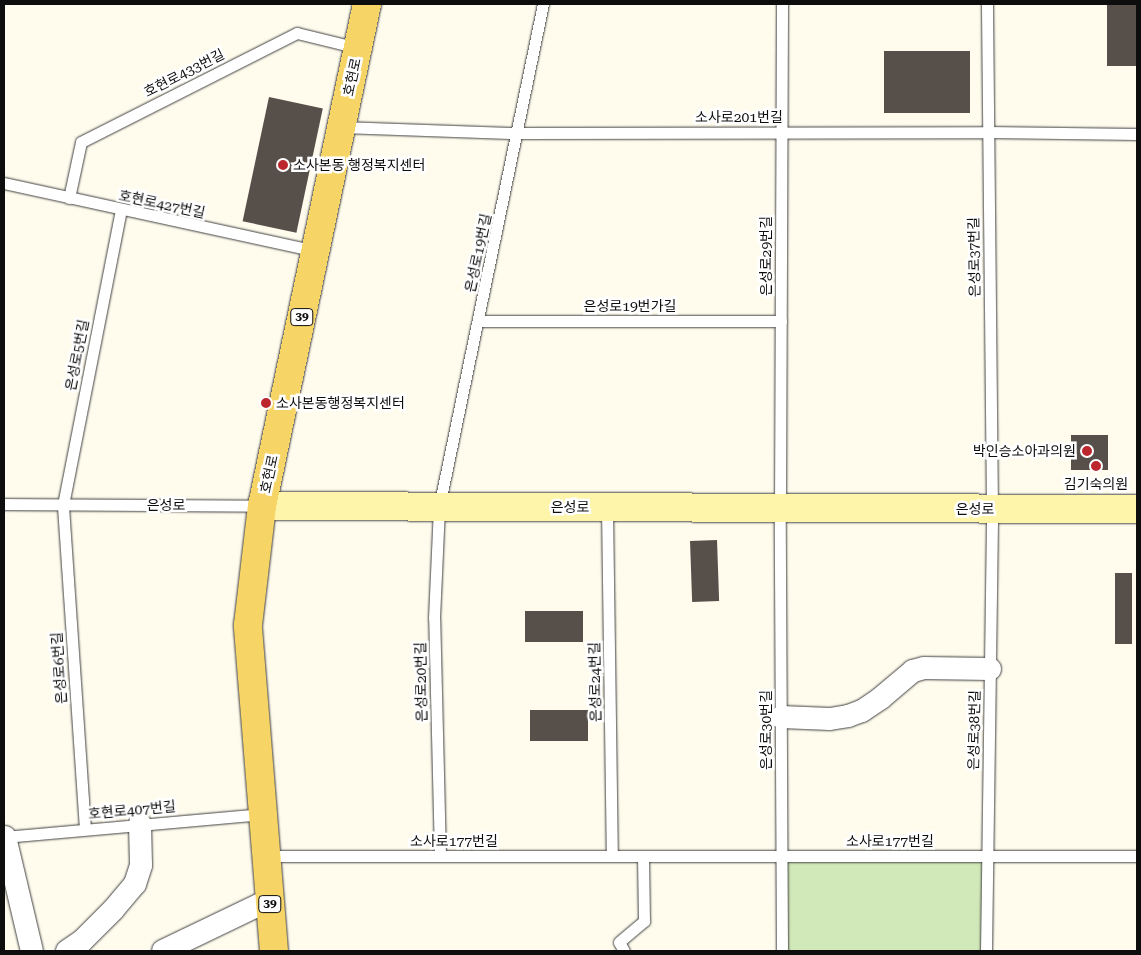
<!DOCTYPE html>
<html>
<head>
<meta charset="utf-8">
<style>
	body { margin:0 }
	#map { position:relative; width:1141px; height:955px; overflow:hidden; background:#fffcee; font-family:"Roboto Serif","Noto Sans KR",serif }
	div>[style] { position:absolute }
	.green>* { inset:0; background:#d1e8b8; transform-origin:0 0 }
	.building>* { inset:0; background:#564f4a; transform-origin:0 0 }
	.roads { filter:drop-shadow(0 0 1px #404040) drop-shadow(0 0 1px #404040) }
	.lane>* { height:11px; margin:-5.5px; padding:0 5.5px; transform-origin:5.5px; border-radius:5.5px; background:#fff }
	.street>* { height:22px; margin:-11px; padding:0 11px; transform-origin:11px; border-radius:11px; background:#fff }
	.secondary>* { height:28px; margin:-14px; padding:0 14px; transform-origin:14px; border-radius:14px; background:#fef5aa }
	.primary>* { height:28px; margin:-14px; padding:0 14px; transform-origin:14px; border-radius:14px; background:#f6d566 }
	.dots>* { width:14px; height:14px; translate:-50% -50%; box-sizing:border-box; border:2px solid #fff; border-radius:50% }
	span { translate:-50% -50%; white-space:nowrap; text-align:center; line-height:1.15; -webkit-text-stroke:5px #fff; paint-order:stroke }
	.shield-label span { padding:1px 4px; background:#fff; border:1px solid; border-radius:4px; -webkit-text-stroke-width:0 }
	.shield-label { font-size:12px; color:#0d0d0d; font-weight:700 }
	.street-label { font-size:14px; color:#0d0d0d }
	.poi-label { font-size:14px; color:#0d0d0d }
	.left { translate:0 -50%; text-align:left }
	.right { translate:-100% -50%; text-align:right }
	.frame { position:absolute; inset:0; border:5px solid #0d0d0d; pointer-events:none }
</style>
</head>
<body>
<div id="map">
	<div class="green">
		<div style="left:782px;top:856px;width:204px;height:95px"></div>
	</div>
	<div class="building">
		<div style="left:1107px;top:4px;width:30px;height:62px"></div>
		<div style="left:884px;top:51px;width:86px;height:62px"></div>
		<div style="left:269px;top:97px;width:55px;height:127px;rotate:12deg"></div>
		<div style="left:1071px;top:435px;width:37px;height:35px"></div>
		<div style="left:717px;top:540px;width:61px;height:27px;rotate:88deg"></div>
		<div style="left:1115px;top:573px;width:17px;height:71px"></div>
		<div style="left:525px;top:611px;width:58px;height:31px"></div>
		<div style="left:530px;top:710px;width:58px;height:31px"></div>
	</div>
	<div class="roads">
		<div class="lane">
			<div style="left:341px;top:127px;width:176px;rotate:2deg"></div>
			<div style="left:517px;top:133px;width:471px;rotate:-0.1deg"></div>
			<div style="left:988px;top:132px;width:149px;rotate:0.8deg"></div>
			<div style="left:4px;top:183px;width:318px;rotate:12.3deg"></div>
			<div style="left:69px;top:198px;width:57px;rotate:-77.9deg"></div>
			<div style="left:81px;top:142px;width:242px;rotate:-26.8deg"></div>
			<div style="left:297px;top:33px;width:63px;rotate:13.8deg"></div>
			<div style="left:479px;top:321px;width:302px"></div>
			<div style="left:4px;top:504px;width:258px;rotate:0.4deg"></div>
			<div style="left:607px;top:508px;width:348px;rotate:89.2deg"></div>
			<div style="left:85px;top:829px;width:325px;rotate:-93.9deg"></div>
			<div style="left:63px;top:505px;width:301px;rotate:-78.9deg"></div>
			<div style="left:4px;top:837px;width:260px;rotate:-5.1deg"></div>
			<div style="left:267px;top:856px;width:870px"></div>
			<div style="left:440px;top:856px;width:238px;rotate:-91.4deg"></div>
			<div style="left:434px;top:618px;width:111px;rotate:-87.4deg"></div>
			<div style="left:439px;top:507px;width:514px;rotate:-78.32deg"></div>
			<div style="left:624px;top:951px;width:10px;rotate:-119deg"></div>
			<div style="left:619px;top:942px;width:33px;rotate:-40deg"></div>
			<div style="left:644px;top:921px;width:65px;rotate:-90.9deg"></div>
			<div style="left:782px;top:951px;width:443px;rotate:-90.3deg"></div>
			<div style="left:780px;top:508px;width:504px;rotate:-89.77deg"></div>
			<div style="left:986px;top:951px;width:442px;rotate:-89.2deg"></div>
			<div style="left:992px;top:509px;width:505px;rotate:-90.57deg"></div>
		</div>
		<div class="street">
			<div style="left:781px;top:717px;width:49px;rotate:2.3deg"></div>
			<div style="left:830px;top:719px;width:18px;rotate:-9deg"></div>
			<div style="left:848px;top:716px;width:15px;rotate:-20deg"></div>
			<div style="left:862px;top:711px;width:23px;rotate:-34deg"></div>
			<div style="left:881px;top:698px;width:42px;rotate:-40.2deg"></div>
			<div style="left:913px;top:671px;width:11px;rotate:-15deg"></div>
			<div style="left:924px;top:668px;width:66px;rotate:0.9deg"></div>
			<div style="left:5px;top:837px;width:117px;rotate:76.7deg"></div>
			<div style="left:67px;top:951px;width:18px;rotate:-34deg"></div>
			<div style="left:82px;top:941px;width:44px;rotate:-45deg"></div>
			<div style="left:113px;top:910px;width:34px;rotate:-50deg"></div>
			<div style="left:135px;top:884px;width:20px;rotate:-72deg"></div>
			<div style="left:141px;top:865px;width:41px;rotate:-91.4deg"></div>
			<div style="left:163px;top:951px;width:118px;rotate:-25.7deg"></div>
		</div>
		<div class="secondary">
			<div style="left:262px;top:506px;width:875px;rotate:0.2deg"></div>
		</div>
		<div class="primary">
			<div style="left:274px;top:951px;width:327px;rotate:-94.6deg"></div>
			<div style="left:248px;top:625px;width:120px;rotate:-83.3deg"></div>
			<div style="left:262px;top:506px;width:513px;rotate:-78.19deg"></div>
		</div>
	</div>
	<div class="dots">
		<div style="left:283px;top:165px;background:#bb272d"></div>
		<div style="left:266px;top:403px;background:#bb272d"></div>
		<div style="left:1087px;top:451px;background:#bb272d"></div>
		<div style="left:1096px;top:466px;background:#bb272d"></div>
	</div>
	<div class="shield-label">
		<span style="left:302px;top:317px">39</span>
		<span style="left:270px;top:904px">39</span>
	</div>
	<div class="street-label">
		<span style="left:184px;top:73px;rotate:-27deg">호현로433번길</span>
		<span style="left:352px;top:77px;rotate:-78deg">호현로</span>
		<span style="left:739px;top:117px">소사로201번길</span>
		<span style="left:162px;top:204px;rotate:12deg">호현로427번길</span>
		<span style="left:478px;top:253px;rotate:-78deg">은성로19번길</span>
		<span style="left:766px;top:256px;rotate:-90deg">은성로29번길</span>
		<span style="left:974px;top:257px;rotate:-91deg">은성로37번길</span>
		<span style="left:630px;top:306px">은성로19번가길</span>
		<span style="left:77px;top:355px;rotate:-79deg">은성로5번길</span>
		<span style="left:269px;top:474px;rotate:-78deg">호현로</span>
		<span style="left:166px;top:505px">은성로</span>
		<span style="left:570px;top:507px">은성로</span>
		<span style="left:975px;top:509px">은성로</span>
		<span style="left:59px;top:668px;rotate:-94deg">은성로6번길</span>
		<span style="left:421px;top:682px;rotate:-91deg">은성로20번길</span>
		<span style="left:595px;top:682px;rotate:-91deg">은성로24번길</span>
		<span style="left:766px;top:730px;rotate:-90deg">은성로30번길</span>
		<span style="left:974px;top:730px;rotate:-89deg">은성로38번길</span>
		<span style="left:132px;top:810px;rotate:-5deg">호현로407번길</span>
		<span style="left:454px;top:841px">소사로177번길</span>
		<span style="left:890px;top:841px">소사로177번길</span>
	</div>
	<div class="poi-label">
		<span class="left" style="left:293px;top:165px">소사본동 행정복지센터</span>
		<span class="left" style="left:276px;top:403px">소사본동행정복지센터</span>
		<span class="right" style="left:1076px;top:451px">박인승소아과의원</span>
		<span style="left:1096px;top:484px">김기숙의원</span>
	</div>
	<div class="frame"></div>
</div>
</body>
</html>
